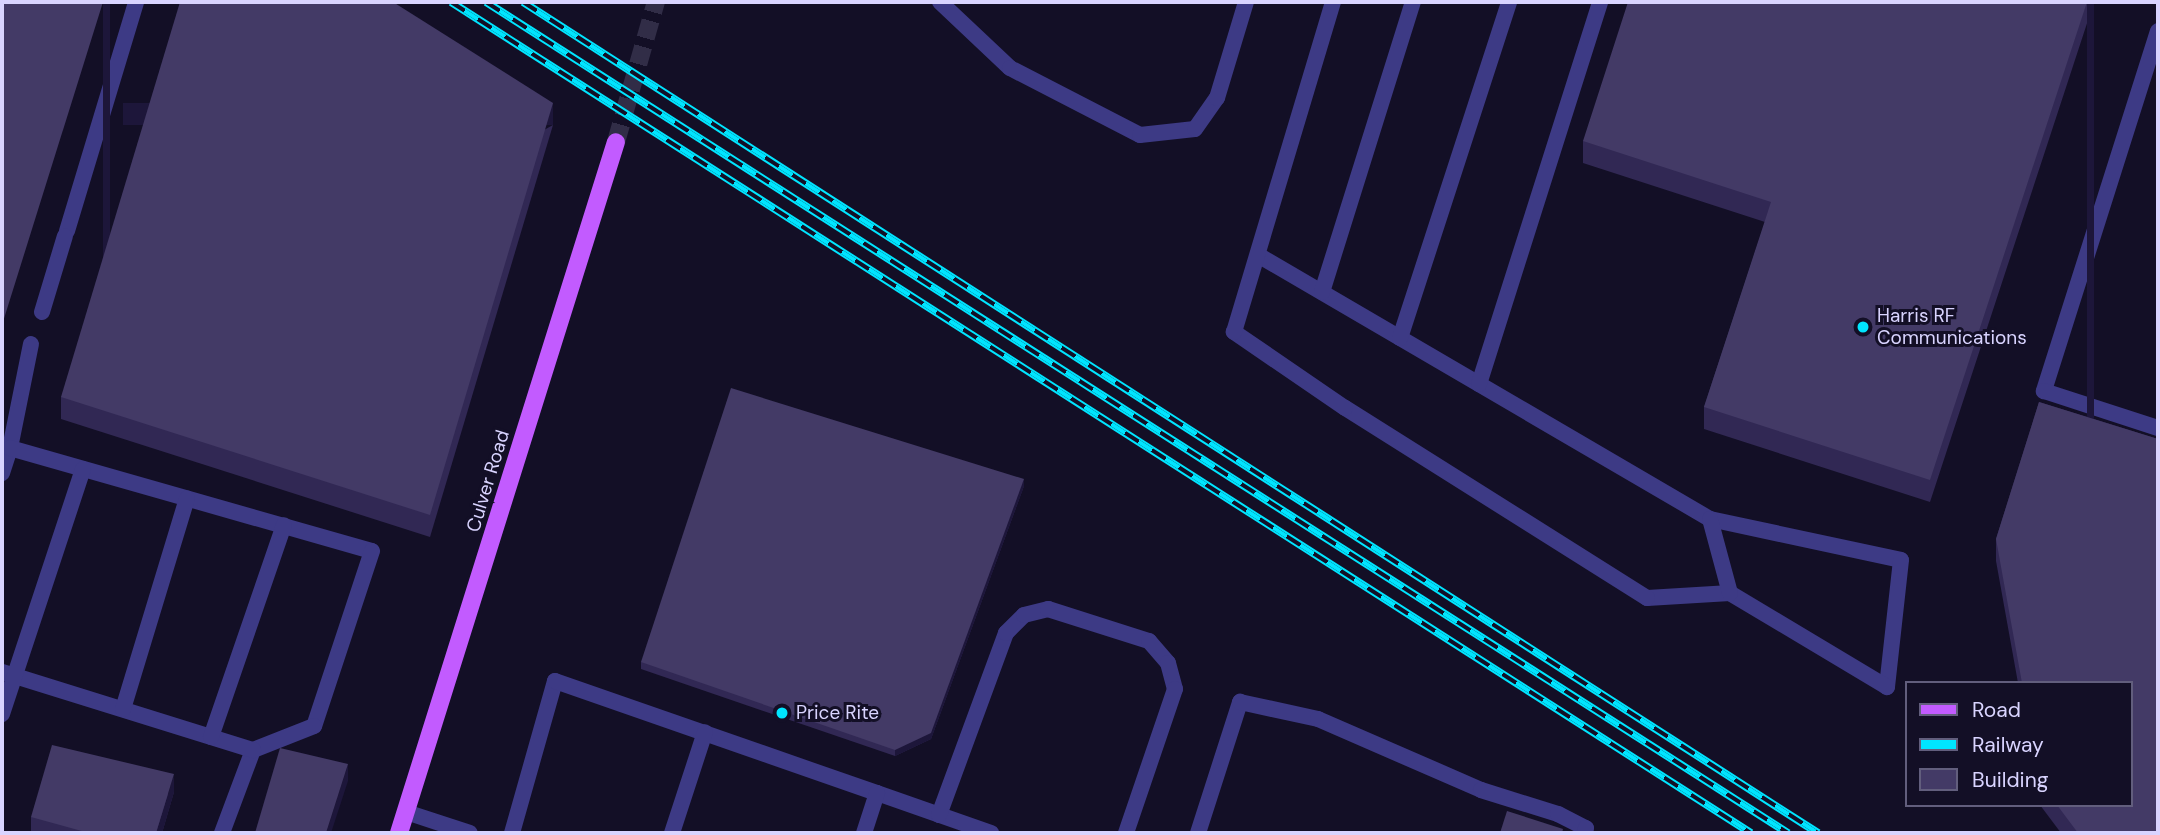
<!DOCTYPE html>
<html>
<head>
<meta charset="utf-8">
<style>
	body { margin:0 }
	#map { position:relative; width:2160px; height:835px; overflow:hidden; background:#130f26; font-family:"DM Sans",sans-serif }
	div>[style] { position:absolute }
	.primary-tunnel>* { height:18px; margin-top:-9px; transform-origin:0; background:repeating-linear-gradient(90deg,#312d47 0 18px,transparent 0 27px) }
	.lane>* { height:16px; margin:-8px; padding:0 8px; transform-origin:8px; border-radius:8px; background:#3d3a85 }
	.primary>* { height:18px; margin:-9px; padding:0 9px; transform-origin:9px; border-radius:9px; background:#c25bff }
	.rail>* { height:8px; margin-top:-4px; transform-origin:0; background:repeating-linear-gradient(90deg,#130f26 0 16px,#00e5ff 0 32px); box-sizing:border-box; border-block:2px solid #00e5ff }
	.wall>* { inset:0; background:#312854 }
	.shaded-wall>* { inset:0; background:#1d163a; transform-origin:0 0 }
	.building>* { inset:0; background:#433a66 }
	.dots>* { width:19px; height:19px; translate:-50% -50%; box-sizing:border-box; border:4px solid #130f26; border-radius:50% }
	span { translate:-50% -50%; white-space:nowrap; text-align:center; line-height:1.15; -webkit-text-stroke:6px #130f26; paint-order:stroke }
	.poi-label { font-size:19px; color:#d9d4ff }
	.left { translate:0 -50%; text-align:left }
	.street-label { font-size:19px; color:#d9d4ff }
	.frame { position:absolute; inset:0; border:4px solid #d9d4ff; pointer-events:none }
	.legend { position:absolute; left:1905px; top:681px; width:228px; height:126px; box-sizing:border-box; background:#130f26; border:2px solid #625e7d; margin:0; padding:9px 12px; list-style:none; font-size:21px; color:#d9d4ff }
	.legend li { display:flex; align-items:center; gap:14px; height:35px }
	.legend b { width:35px; border:2px solid #625e7d }
</style>
</head>
<body>
<div id="map">
	<div class="primary-tunnel">
		<div style="left:616px;top:142px;width:146px;rotate:-74.1deg"></div>
	</div>
	<div class="lane">
		<div style="left:940px;top:2px;width:96px;rotate:43.3deg"></div>
		<div style="left:1010px;top:68px;width:146px;rotate:27.3deg"></div>
		<div style="left:1140px;top:135px;width:55px;rotate:-6.2deg"></div>
		<div style="left:1195px;top:129px;width:38px;rotate:-55deg"></div>
		<div style="left:1217px;top:98px;width:100px;rotate:-73.2deg"></div>
		<div style="left:2158px;top:31px;width:378px;rotate:107.6deg"></div>
		<div style="left:2044px;top:391px;width:120px;rotate:18deg"></div>
		<div style="left:67px;top:231px;width:239px;rotate:-73.2deg"></div>
		<div style="left:1258px;top:255px;width:523px;rotate:30.29deg"></div>
		<div style="left:1710px;top:519px;width:195px;rotate:12.1deg"></div>
		<div style="left:1901px;top:560px;width:128px;rotate:96.3deg"></div>
		<div style="left:1887px;top:687px;width:183px;rotate:-149.1deg"></div>
		<div style="left:1730px;top:593px;width:83px;rotate:176.6deg"></div>
		<div style="left:1647px;top:598px;width:357px;rotate:-147.8deg"></div>
		<div style="left:1345px;top:408px;width:135px;rotate:-145.6deg"></div>
		<div style="left:1234px;top:332px;width:345px;rotate:-73.3deg"></div>
		<div style="left:1322px;top:292px;width:304px;rotate:-72.6deg"></div>
		<div style="left:42px;top:312px;width:79px;rotate:-73.2deg"></div>
		<div style="left:1400px;top:338px;width:353px;rotate:-72deg"></div>
		<div style="left:1479px;top:384px;width:401px;rotate:-72.4deg"></div>
		<div style="left:10px;top:448px;width:106px;rotate:-78.6deg"></div>
		<div style="left:2px;top:473px;width:26px;rotate:-72deg"></div>
		<div style="left:10px;top:448px;width:376px;rotate:15.9deg"></div>
		<div style="left:372px;top:551px;width:184px;rotate:108.3deg"></div>
		<div style="left:314px;top:726px;width:66px;rotate:158.5deg"></div>
		<div style="left:253px;top:750px;width:89px;rotate:110.5deg"></div>
		<div style="left:1710px;top:519px;width:77px;rotate:74.9deg"></div>
		<div style="left:2px;top:672px;width:263px;rotate:17.3deg"></div>
		<div style="left:123px;top:709px;width:220px;rotate:-73.1deg"></div>
		<div style="left:2px;top:714px;width:258px;rotate:-71.7deg"></div>
		<div style="left:211px;top:737px;width:224px;rotate:-71deg"></div>
		<div style="left:877px;top:793px;width:121px;rotate:19.3deg"></div>
		<div style="left:406px;top:812px;width:67px;rotate:18.2deg"></div>
		<div style="left:939px;top:815px;width:194px;rotate:-69.8deg"></div>
		<div style="left:1006px;top:633px;width:25px;rotate:-45deg"></div>
		<div style="left:1024px;top:615px;width:25px;rotate:-14deg"></div>
		<div style="left:1048px;top:609px;width:106px;rotate:17.6deg"></div>
		<div style="left:1149px;top:641px;width:29px;rotate:49deg"></div>
		<div style="left:1168px;top:663px;width:27px;rotate:75deg"></div>
		<div style="left:1175px;top:689px;width:152px;rotate:108.8deg"></div>
		<div style="left:512px;top:833px;width:158px;rotate:-74.2deg"></div>
		<div style="left:555px;top:681px;width:341px;rotate:19.2deg"></div>
		<div style="left:877px;top:793px;width:42px;rotate:108deg"></div>
		<div style="left:672px;top:833px;width:106px;rotate:-71.9deg"></div>
		<div style="left:1198px;top:833px;width:138px;rotate:-72.2deg"></div>
		<div style="left:1240px;top:702px;width:80px;rotate:12.3deg"></div>
		<div style="left:1318px;top:719px;width:178px;rotate:23.5deg"></div>
		<div style="left:1481px;top:790px;width:81px;rotate:17.3deg"></div>
		<div style="left:1558px;top:814px;width:31px;rotate:27deg"></div>
		<div style="left:1586px;top:828px;width:5px;rotate:101deg"></div>
	</div>
	<div class="primary">
		<div style="left:399px;top:833px;width:724px;rotate:-72.57deg"></div>
	</div>
	<div class="rail">
		<div style="left:451px;top:2px;width:1543px;rotate:32.59deg"></div>
		<div style="left:486px;top:2px;width:1545px;rotate:32.55deg"></div>
		<div style="left:523px;top:2px;width:1539px;rotate:32.69deg"></div>
	</div>
	<div class="wall">
		<div style="clip-path:polygon(2094px 2px,1930px 502px,1704px 429px,1704px 407px,1765px 222px,1583px 163px,1583px 141px)"></div>
		<div style="clip-path:polygon(553px 125px,430px 537px,61px 419px,61px 397px)"></div>
		<div style="clip-path:polygon(2039px 402px,2158px 439px,2158px 833px,2061px 833px,2040px 805px,2130px 805px,2130px 683px,2018px 683px,1996px 561px,1996px 539px)"></div>
		<div style="clip-path:polygon(1024px 486px,931px 739px,895px 756px,641px 669px,641px 662px)"></div>
		<div style="clip-path:polygon(174px 792px,162px 833px,31px 833px,31px 817px)"></div>
	</div>
	<div class="shaded-wall">
		<div style="left:103px;top:2px;width:7px;height:338px"></div>
		<div style="left:2087px;top:2px;width:7px;height:503px"></div>
		<div style="left:553px;top:103px;width:22px;height:430px;rotate:90deg"></div>
		<div style="clip-path:polygon(1024px 479px,1024px 486px,931px 739px,895px 756px,895px 750px)"></div>
		<div style="clip-path:polygon(348px 764px,348px 781px,331px 833px,326px 833px)"></div>
		<div style="clip-path:polygon(174px 774px,174px 792px,162px 833px,156px 833px)"></div>
	</div>
	<div class="building">
		<div style="clip-path:polygon(2px 2px,103px 2px,2px 325px)"></div>
		<div style="clip-path:polygon(180px 2px,393px 2px,553px 103px,430px 515px,61px 397px)"></div>
		<div style="clip-path:polygon(1628px 2px,2087px 2px,1930px 480px,1704px 407px,1771px 202px,1583px 141px)"></div>
		<div style="clip-path:polygon(731px 388px,1024px 479px,931px 733px,895px 750px,641px 662px)"></div>
		<div style="clip-path:polygon(2039px 402px,2158px 439px,2158px 833px,2078px 833px,2057px 805px,2130px 805px,2130px 683px,2022px 683px,1996px 539px)"></div>
		<div style="clip-path:polygon(52px 745px,174px 774px,156px 833px,89px 833px,31px 817px)"></div>
		<div style="clip-path:polygon(280px 748px,348px 764px,326px 833px,255px 833px)"></div>
		<div style="clip-path:polygon(1507px 811px,1563px 829px,1562px 833px,1500px 833px)"></div>
	</div>
	<div class="dots">
		<div style="left:1863px;top:327px;background:#00e5ff"></div>
		<div style="left:782px;top:713px;background:#00e5ff"></div>
	</div>
	<div class="poi-label">
		<span class="left" style="left:1877px;top:327px">Harris RF<br>Communications</span>
		<span class="left" style="left:796px;top:713px">Price Rite</span>
	</div>
	<div class="street-label">
		<span style="left:488px;top:481px;rotate:-73deg">Culver Road</span>
	</div>
	<div class="frame"></div>
	<ul class="legend">
	<li><b style="height:9px;background:#c25bff"></b>Road</li>
	<li><b style="height:9px;background:#00e5ff"></b>Railway</li>
	<li><b style="height:19px;background:#433a66"></b>Building</li>
	</ul>
</div>
</body>
</html>
